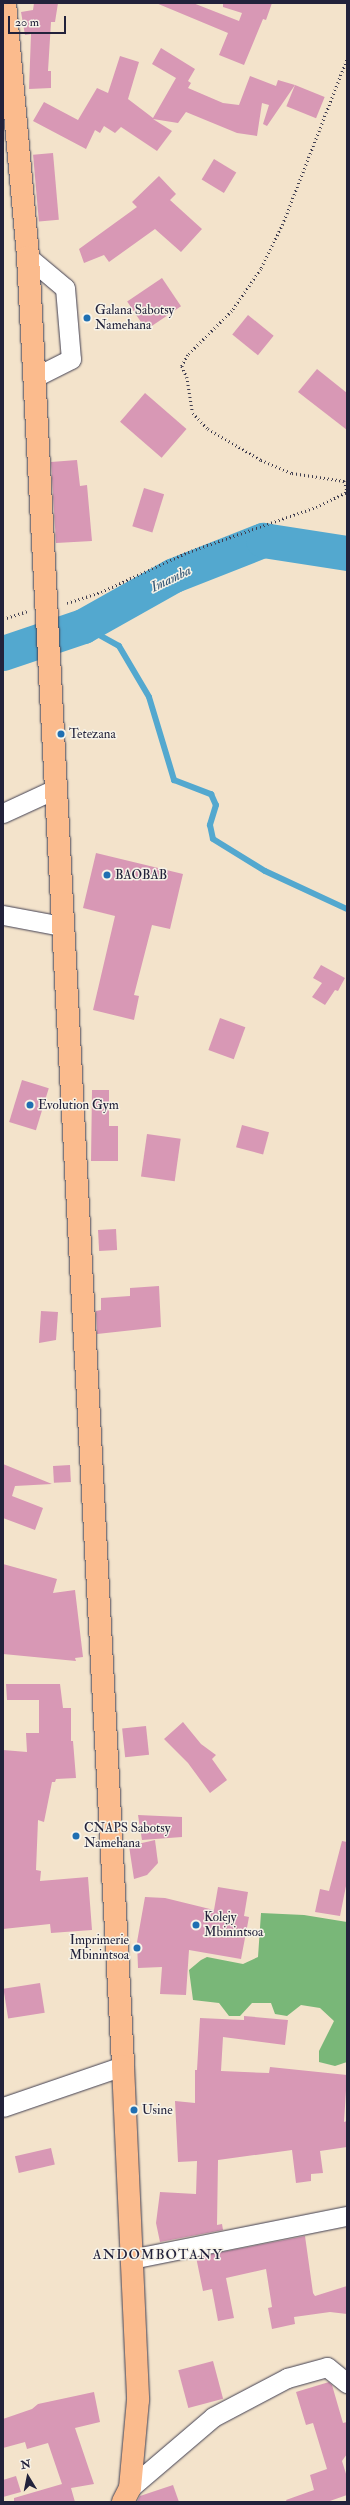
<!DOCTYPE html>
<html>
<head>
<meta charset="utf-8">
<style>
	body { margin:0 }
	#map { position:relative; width:350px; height:2505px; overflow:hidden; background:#f3e3cb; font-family:"IM FELL Double Pica",serif }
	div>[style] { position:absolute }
	.forest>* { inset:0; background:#79b778 }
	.stream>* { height:6px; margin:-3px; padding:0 3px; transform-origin:3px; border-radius:3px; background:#53a8cf }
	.river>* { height:35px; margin:-17.5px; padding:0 17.5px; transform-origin:17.5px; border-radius:17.5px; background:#53a8cf }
	.building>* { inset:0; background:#d898b5; transform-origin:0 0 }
	.path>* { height:2.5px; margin-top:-1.25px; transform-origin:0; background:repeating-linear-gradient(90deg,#413f51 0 1px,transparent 0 4px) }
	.roads { filter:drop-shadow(0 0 1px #413f51) drop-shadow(0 0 1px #413f51) }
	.minor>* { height:19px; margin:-9.5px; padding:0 9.5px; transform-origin:9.5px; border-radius:9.5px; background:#fff }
	.major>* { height:22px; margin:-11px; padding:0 11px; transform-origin:11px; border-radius:11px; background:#fbbb8d }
	.dots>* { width:11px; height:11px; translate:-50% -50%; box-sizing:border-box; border:2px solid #f7f3e8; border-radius:50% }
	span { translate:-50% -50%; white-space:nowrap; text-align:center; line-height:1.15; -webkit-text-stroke:3px #f7f3e8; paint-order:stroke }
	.poi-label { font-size:13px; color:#22223b }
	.left { translate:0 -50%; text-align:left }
	.right { translate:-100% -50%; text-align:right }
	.water-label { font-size:14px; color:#365876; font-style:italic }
	.neighbourhood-label { font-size:14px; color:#22223b; letter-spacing:1px }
	.frame { position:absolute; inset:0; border:4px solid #22223b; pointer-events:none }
	.north { position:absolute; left:8px; top:2457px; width:40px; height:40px; -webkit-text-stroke:3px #f7f3e8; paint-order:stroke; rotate:350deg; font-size:11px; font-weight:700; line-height:16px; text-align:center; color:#22223b }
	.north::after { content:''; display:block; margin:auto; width:14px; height:18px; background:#22223b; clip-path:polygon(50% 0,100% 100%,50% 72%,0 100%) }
	.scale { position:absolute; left:8px; top:16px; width:58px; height:18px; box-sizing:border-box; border:2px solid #22223b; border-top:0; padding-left:5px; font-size:12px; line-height:14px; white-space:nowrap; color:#22223b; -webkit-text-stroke:3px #f7f3e8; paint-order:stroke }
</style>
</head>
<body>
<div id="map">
	<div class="forest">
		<div style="clip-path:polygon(261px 1913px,304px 1915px,347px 1922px,347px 2062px,335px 2066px,319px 2062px,319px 2051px,334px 2021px,320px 2008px,301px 2005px,287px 2016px,275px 2014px,271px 2003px,252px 2003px,240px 2016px,229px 2016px,219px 2003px,193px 2000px,189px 1970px,201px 1960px,207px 1957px,243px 1964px,258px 1957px)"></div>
	</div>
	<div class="stream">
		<div style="left:83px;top:626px;width:41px;rotate:29.1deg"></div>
		<div style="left:119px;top:646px;width:59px;rotate:59.5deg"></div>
		<div style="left:149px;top:697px;width:87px;rotate:73.2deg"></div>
		<div style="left:174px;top:780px;width:40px;rotate:21deg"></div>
		<div style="left:211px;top:794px;width:12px;rotate:66deg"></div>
		<div style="left:216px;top:805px;width:21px;rotate:107deg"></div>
		<div style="left:210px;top:825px;width:14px;rotate:78deg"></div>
		<div style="left:213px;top:839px;width:61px;rotate:31.6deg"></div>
		<div style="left:265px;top:871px;width:90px;rotate:24.9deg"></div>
	</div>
	<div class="river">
		<div style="left:3px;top:653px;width:84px;rotate:-18.6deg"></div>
		<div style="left:83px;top:626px;width:104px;rotate:-29.3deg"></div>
		<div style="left:174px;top:575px;width:96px;rotate:-21.5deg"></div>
		<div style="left:263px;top:540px;width:85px;rotate:8.8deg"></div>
	</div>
	<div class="building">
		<div style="clip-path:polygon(34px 3px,58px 3px,55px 22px,51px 22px,48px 71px,51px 71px,51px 88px,29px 89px,31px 34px,25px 35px,21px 12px,33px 10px)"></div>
		<div style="clip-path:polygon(156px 3px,193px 3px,239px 21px,242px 13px,223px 7px,223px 3px,272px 3px,266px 20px,263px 19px,244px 65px,219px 55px,228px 33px)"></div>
		<div style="clip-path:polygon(161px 48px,195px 69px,188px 81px,191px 83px,188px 88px,223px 103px,239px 105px,250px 76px,276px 86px,278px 80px,295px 85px,267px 126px,263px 124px,269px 105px,262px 103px,257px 136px,237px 133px,186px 112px,178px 123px,153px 119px,172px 131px,157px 151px,121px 127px,115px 133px,104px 126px,100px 133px,95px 130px,86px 149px,33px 121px,44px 102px,78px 120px,97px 88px,108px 93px,120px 56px,139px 62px,128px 99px,153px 118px,176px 78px,152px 64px)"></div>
		<div style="left:295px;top:85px;width:32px;height:23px;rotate:22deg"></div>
		<div style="left:53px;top:153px;width:67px;height:20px;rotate:85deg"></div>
		<div style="left:214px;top:159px;width:26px;height:24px;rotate:31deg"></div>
		<div style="clip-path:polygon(159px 176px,176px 194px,170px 200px,202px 229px,181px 252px,155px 229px,109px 262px,104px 255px,84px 263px,79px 249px,137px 207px,132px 202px)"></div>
		<div style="left:162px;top:278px;width:34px;height:42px;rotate:56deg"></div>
		<div style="left:248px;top:315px;width:33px;height:25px;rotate:39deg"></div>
		<div style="clip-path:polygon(317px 369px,347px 393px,347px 430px,298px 392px)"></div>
		<div style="left:145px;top:393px;width:55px;height:38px;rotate:41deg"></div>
		<div style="clip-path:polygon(77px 460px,80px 486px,87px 485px,92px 541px,56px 543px,51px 462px)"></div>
		<div style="left:144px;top:488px;width:21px;height:40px;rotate:17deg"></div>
		<div style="clip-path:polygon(96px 853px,183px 874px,170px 929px,152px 925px,134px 995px,139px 996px,134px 1020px,93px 1010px,115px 916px,83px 908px)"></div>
		<div style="clip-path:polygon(321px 965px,345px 978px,338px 991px,335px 990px,325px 1005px,312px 997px,322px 983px,313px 978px)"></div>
		<div style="left:220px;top:1018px;width:27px;height:34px;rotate:20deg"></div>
		<div style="left:22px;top:1080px;width:28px;height:44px;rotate:17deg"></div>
		<div style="clip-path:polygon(92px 1090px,109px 1090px,109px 1126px,118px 1126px,118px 1161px,91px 1161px)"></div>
		<div style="left:242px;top:1125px;width:28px;height:23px;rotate:15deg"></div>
		<div style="left:147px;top:1134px;width:34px;height:43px;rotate:8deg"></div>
		<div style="left:116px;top:1229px;width:21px;height:18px;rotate:87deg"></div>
		<div style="clip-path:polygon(159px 1286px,161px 1327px,97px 1334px,96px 1311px,101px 1310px,101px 1298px,130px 1296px,130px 1288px)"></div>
		<div style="clip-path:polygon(41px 1311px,58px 1312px,56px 1340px,39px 1343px)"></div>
		<div style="clip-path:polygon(3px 1464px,52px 1484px,15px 1486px,12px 1496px,43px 1508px,35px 1530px,3px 1518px)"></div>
		<div style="left:70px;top:1465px;width:17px;height:17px;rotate:87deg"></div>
		<div style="clip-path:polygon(3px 1564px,57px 1579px,53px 1593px,75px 1590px,83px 1657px,75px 1658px,76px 1661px,3px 1654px)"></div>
		<div style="clip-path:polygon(6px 1684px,60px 1684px,63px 1708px,71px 1708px,71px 1741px,73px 1741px,76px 1778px,56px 1779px,55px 1782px,52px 1782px,44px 1822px,38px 1820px,36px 1870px,41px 1871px,40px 1881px,88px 1877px,92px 1930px,51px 1933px,50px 1924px,3px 1929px,3px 1750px,27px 1752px,26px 1733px,39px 1733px,39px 1700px,7px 1700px)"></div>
		<div style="clip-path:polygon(183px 1722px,201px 1744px,216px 1755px,212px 1759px,227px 1780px,210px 1793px,188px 1763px,164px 1739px)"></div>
		<div style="left:146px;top:1726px;width:29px;height:24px;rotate:84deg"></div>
		<div style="clip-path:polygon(138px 1815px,182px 1817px,182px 1837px,142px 1840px)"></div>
		<div style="clip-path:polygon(155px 1840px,158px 1863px,147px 1875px,134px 1879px,129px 1846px)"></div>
		<div style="clip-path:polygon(342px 1841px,347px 1842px,347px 1881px,340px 1916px,315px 1912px,320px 1889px,329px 1891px)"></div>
		<div style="clip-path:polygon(218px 1887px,248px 1892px,244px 1916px,249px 1917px,241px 1959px,189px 1950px,186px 1995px,160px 1994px,162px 1967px,138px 1968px,137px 1942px,145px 1897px,165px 1898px,214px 1910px)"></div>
		<div style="left:40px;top:1983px;width:30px;height:37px;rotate:81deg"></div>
		<div style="clip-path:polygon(244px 2016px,288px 2020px,285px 2045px,223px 2037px,221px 2071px,269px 2073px,270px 2067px,347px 2075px,344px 2122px,347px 2121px,347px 2147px,320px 2151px,323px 2173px,311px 2174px,311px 2181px,296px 2183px,292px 2150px,218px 2160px,217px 2225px,222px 2224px,223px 2230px,160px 2242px,156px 2223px,160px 2192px,196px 2194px,197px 2161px,178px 2162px,175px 2101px,195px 2103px,195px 2070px,197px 2070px,200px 2018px,244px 2020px)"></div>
		<div style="left:51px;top:2148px;width:17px;height:37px;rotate:77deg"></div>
		<div style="clip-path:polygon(305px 2236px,313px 2293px,315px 2296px,347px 2286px,347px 2314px,330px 2312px,294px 2317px,295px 2324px,272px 2329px,268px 2308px,272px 2307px,266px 2269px,226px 2278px,234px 2318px,218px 2321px,212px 2289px,203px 2291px,196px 2257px)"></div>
		<div style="left:213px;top:2361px;width:39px;height:36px;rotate:75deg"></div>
		<div style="clip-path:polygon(329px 2382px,332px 2385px,343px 2423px,347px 2422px,347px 2454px,342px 2461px,347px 2477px,347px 2495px,327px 2502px,287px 2502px,286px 2500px,314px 2490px,310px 2475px,327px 2469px,313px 2423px,306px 2425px,296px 2392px)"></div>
		<div style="clip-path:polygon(94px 2392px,100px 2422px,75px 2428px,94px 2484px,71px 2488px,75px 2502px,14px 2502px,14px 2498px,62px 2484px,48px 2443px,27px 2449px,25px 2442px,3px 2448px,3px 2419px,32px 2409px,38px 2404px)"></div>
		<div style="clip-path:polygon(16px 2476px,21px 2492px,3px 2497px,3px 2480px)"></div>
		<div style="clip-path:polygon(173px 2485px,179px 2502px,137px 2502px,140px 2496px)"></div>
	</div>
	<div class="path">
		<div style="left:347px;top:60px;width:176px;rotate:111.3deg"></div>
		<div style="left:283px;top:224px;width:50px;rotate:116.1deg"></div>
		<div style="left:261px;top:269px;width:51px;rotate:124.6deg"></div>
		<div style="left:232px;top:311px;width:62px;rotate:135deg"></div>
		<div style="left:188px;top:355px;width:13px;rotate:119deg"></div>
		<div style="left:182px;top:366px;width:12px;rotate:66deg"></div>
		<div style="left:187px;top:377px;width:36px;rotate:81deg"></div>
		<div style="left:193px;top:413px;width:22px;rotate:47deg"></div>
		<div style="left:208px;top:429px;width:61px;rotate:30.3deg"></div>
		<div style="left:261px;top:460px;width:34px;rotate:23deg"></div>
		<div style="left:292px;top:473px;width:53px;rotate:8.7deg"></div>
		<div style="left:344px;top:481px;width:9px;rotate:72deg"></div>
		<div style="left:67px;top:603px;width:36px;rotate:-18deg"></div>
		<div style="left:101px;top:592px;width:96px;rotate:-24.7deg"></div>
		<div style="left:188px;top:552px;width:136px;rotate:-19.4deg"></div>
		<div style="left:316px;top:507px;width:34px;rotate:-26deg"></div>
		<div style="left:3px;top:619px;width:25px;rotate:-18deg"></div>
	</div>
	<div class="roads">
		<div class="minor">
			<div style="left:28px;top:257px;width:48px;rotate:40deg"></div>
			<div style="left:65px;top:288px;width:71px;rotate:85.2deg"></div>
			<div style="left:71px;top:359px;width:40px;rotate:153.4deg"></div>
			<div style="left:3px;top:813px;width:57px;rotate:-24.8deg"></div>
			<div style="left:3px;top:915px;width:59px;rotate:10.7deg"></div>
			<div style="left:3px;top:2107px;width:127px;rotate:-18.9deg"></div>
			<div style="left:131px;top:2259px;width:220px;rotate:-11.3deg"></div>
			<div style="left:130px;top:2488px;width:109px;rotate:-40.5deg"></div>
			<div style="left:213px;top:2417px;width:84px;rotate:-27.8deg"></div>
			<div style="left:287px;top:2378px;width:41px;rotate:-15.4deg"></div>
			<div style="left:327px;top:2367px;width:26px;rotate:39deg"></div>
		</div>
		<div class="major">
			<div style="left:5px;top:3px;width:255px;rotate:84.8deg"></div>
			<div style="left:28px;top:257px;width:1811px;rotate:86.99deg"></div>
			<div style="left:123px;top:2066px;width:334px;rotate:87.4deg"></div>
			<div style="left:138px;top:2400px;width:88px;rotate:95.2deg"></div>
			<div style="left:130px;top:2488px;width:16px;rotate:117deg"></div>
		</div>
	</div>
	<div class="dots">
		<div style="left:87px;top:318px;background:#1f6fb2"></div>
		<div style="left:61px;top:734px;background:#1f6fb2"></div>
		<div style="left:107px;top:875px;background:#1f6fb2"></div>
		<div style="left:30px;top:1105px;background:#1f6fb2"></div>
		<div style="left:76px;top:1836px;background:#1f6fb2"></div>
		<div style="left:196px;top:1925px;background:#1f6fb2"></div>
		<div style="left:137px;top:1948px;background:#1f6fb2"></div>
		<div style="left:134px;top:2110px;background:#1f6fb2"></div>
	</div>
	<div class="poi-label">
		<span class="left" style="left:95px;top:318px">Galana Sabotsy<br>Namehana</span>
		<span class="left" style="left:69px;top:734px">Tetezana</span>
		<span class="left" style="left:115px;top:875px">BAOBAB</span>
		<span class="left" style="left:38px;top:1105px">Evolution Gym</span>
		<span class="left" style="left:84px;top:1836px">CNAPS Sabotsy<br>Namehana</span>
		<span class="left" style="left:204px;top:1925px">Kolejy<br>Mbinintsoa</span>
		<span class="right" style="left:129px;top:1948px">Imprimerie<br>Mbinintsoa</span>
		<span class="left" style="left:142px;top:2110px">Usine</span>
	</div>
	<div class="water-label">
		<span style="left:171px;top:579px;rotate:-26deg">Imamba</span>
	</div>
	<div class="neighbourhood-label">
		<span style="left:158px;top:2255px">ANDOMBOTANY</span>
	</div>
	<div class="frame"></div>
	<div class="north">N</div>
	<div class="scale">20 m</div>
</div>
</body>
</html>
